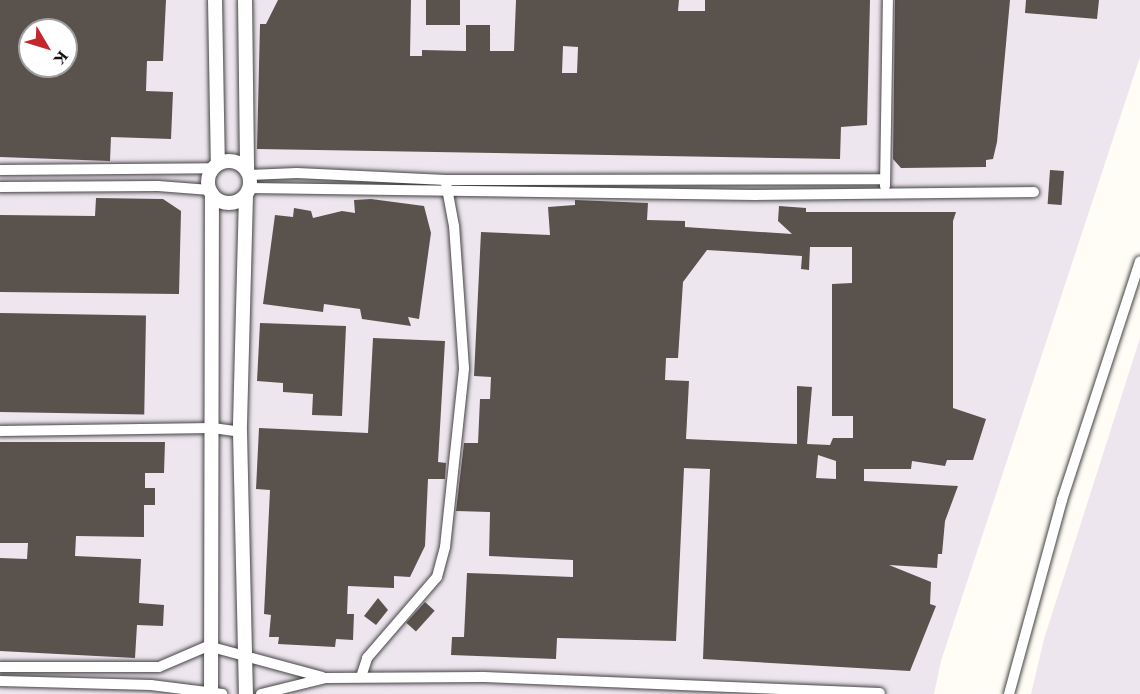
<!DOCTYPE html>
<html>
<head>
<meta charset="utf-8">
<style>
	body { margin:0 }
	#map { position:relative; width:1140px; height:694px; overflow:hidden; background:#fffdf5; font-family:Georgia,serif }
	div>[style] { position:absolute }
	.industrial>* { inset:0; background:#eee6ef }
	.building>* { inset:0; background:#5a524d; transform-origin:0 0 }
	.roads { filter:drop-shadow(0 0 2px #444) drop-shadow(0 0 2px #444) }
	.minor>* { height:10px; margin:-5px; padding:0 5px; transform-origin:5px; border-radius:5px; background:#fff }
	.tertiary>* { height:14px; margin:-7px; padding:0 7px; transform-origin:7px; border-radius:7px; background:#fff }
	.tertiary>.ring { margin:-7px; padding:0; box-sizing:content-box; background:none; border:14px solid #fff; border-radius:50% }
	span { translate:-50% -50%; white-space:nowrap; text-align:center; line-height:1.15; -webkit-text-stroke:6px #fff; paint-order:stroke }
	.north { position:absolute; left:18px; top:18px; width:60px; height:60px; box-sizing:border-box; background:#fff; border:2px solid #a0a0a0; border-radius:50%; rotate:128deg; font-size:16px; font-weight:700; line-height:24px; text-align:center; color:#111 }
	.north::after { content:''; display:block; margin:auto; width:21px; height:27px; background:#c4262e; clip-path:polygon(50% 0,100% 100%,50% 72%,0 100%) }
</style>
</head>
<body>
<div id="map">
	<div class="industrial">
		<div style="clip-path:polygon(evenodd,0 0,1140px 0,1140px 57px,941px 661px,934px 694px,0 694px,0 0,30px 30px,66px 30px,66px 66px,30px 66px,30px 30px)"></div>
		<div style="clip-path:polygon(1140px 338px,1140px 694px,1031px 694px,1044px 639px)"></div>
	</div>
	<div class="building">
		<div style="clip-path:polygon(evenodd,0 0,166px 0,163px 61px,147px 61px,146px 91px,173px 92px,171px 139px,111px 137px,110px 161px,0 157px,0 0,30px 30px,66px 30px,66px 66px,30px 66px,30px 30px)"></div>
		<div style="clip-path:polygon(evenodd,278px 0,411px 0,410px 56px,422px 56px,422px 50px,466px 51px,466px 25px,490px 25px,490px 51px,514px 51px,516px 0,679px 0,678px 11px,705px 11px,705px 0,870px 0,867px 125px,841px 127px,840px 159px,257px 149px,260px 24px,266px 24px,278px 0,563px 46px,578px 47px,577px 73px,562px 73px,563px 46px)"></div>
		<div style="left:426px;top:0;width:34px;height:25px"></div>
		<div style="clip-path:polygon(895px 0,1010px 0,997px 142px,993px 159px,986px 160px,986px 167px,901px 168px,893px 159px)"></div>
		<div style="clip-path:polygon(1026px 0,1099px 0,1097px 19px,1025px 13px)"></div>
		<div style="left:1050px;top:170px;width:14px;height:34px;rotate:4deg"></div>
		<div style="clip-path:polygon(96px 198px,163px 199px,181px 211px,179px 294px,0 292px,0 215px,95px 216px)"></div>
		<div style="clip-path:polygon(371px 199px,424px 206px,431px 233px,419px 319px,408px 317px,411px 326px,362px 319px,360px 309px,324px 304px,323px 312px,263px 304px,275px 215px,293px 217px,294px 208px,311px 211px,313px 218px,342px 211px,355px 213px,354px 200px)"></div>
		<div style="clip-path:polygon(evenodd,575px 200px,648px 203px,647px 220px,685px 221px,685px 227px,792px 234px,778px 221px,779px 206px,806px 208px,806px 212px,956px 212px,953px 221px,953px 408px,986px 419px,973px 460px,947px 460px,945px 466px,912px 461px,911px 469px,864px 469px,864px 481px,958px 486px,945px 521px,942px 554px,938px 554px,937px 568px,889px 565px,931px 582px,930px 604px,936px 606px,910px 671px,703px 659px,710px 469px,684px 468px,676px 641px,557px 638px,556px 659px,451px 655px,452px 637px,464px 637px,467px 573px,573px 577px,573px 560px,489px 556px,490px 512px,456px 511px,464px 443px,478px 443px,480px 399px,490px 399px,491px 377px,474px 376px,481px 232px,550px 235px,548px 207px,575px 205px,575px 200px,810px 247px,852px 247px,852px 283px,832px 284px,832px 416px,853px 416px,853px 438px,833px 438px,830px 445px,807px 444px,812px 387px,797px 386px,797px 444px,686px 439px,689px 381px,665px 380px,666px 358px,678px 358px,683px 282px,707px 250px,802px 256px,801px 269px,809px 270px,810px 247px,575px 200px,818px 455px,836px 461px,836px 479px,816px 478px,818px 455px)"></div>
		<div style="left:0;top:313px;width:146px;height:99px;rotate:1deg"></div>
		<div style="clip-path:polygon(260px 323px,346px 326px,342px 416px,312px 415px,313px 394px,283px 392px,283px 383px,257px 381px)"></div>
		<div style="clip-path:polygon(373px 338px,445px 341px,438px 462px,446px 463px,445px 479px,428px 479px,425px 546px,410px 577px,394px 576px,394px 588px,348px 586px,347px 614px,354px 614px,353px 640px,336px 639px,335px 647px,278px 644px,279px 637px,269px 637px,271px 615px,264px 614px,270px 490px,256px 489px,259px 428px,368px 433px)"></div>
		<div style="clip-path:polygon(0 442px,165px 442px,164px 473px,145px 473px,145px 488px,155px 488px,155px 505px,144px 505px,144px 537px,76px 536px,75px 556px,141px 559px,139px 603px,164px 605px,163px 626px,137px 625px,135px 658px,0 651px,0 558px,27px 559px,28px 543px,0 543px)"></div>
		<div style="clip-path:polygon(378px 598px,388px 610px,376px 625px,364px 616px)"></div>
		<div style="left:425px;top:602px;width:13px;height:28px;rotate:42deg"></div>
	</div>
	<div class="roads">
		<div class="minor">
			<div style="left:0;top:170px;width:214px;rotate:-0.5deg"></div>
			<div style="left:249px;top:175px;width:48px;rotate:-2.4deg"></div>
			<div style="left:297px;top:173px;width:149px;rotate:2.7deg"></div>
			<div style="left:446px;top:180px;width:438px;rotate:-0.1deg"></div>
			<div style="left:885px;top:186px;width:186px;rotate:-89.1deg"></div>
			<div style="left:0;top:187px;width:158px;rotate:-0.4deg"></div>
			<div style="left:158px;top:186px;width:52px;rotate:4.4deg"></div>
			<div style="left:249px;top:188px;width:507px;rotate:0.79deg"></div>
			<div style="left:756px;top:195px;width:278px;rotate:-0.6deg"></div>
			<div style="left:0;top:431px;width:213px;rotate:-0.8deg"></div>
			<div style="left:213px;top:428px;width:27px;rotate:8deg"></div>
			<div style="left:0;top:667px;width:159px"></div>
			<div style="left:159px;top:667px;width:53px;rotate:-23.2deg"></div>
			<div style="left:208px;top:646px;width:118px;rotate:15.2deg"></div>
			<div style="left:361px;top:677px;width:20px;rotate:-72deg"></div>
			<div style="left:367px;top:658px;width:107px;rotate:-49.2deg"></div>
			<div style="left:437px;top:577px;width:31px;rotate:-75deg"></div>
			<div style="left:445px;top:547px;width:180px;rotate:-83.9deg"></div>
			<div style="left:464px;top:368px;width:142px;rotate:-94deg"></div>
			<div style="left:454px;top:226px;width:44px;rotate:-100.5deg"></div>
			<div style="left:0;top:681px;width:151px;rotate:1.5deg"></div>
			<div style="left:151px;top:685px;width:72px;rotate:7.2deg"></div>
			<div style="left:261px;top:694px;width:67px;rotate:-13.8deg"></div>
			<div style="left:326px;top:678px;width:157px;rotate:-0.4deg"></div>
			<div style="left:483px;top:677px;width:397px;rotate:2.3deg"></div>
			<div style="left:1009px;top:694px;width:201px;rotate:-74.7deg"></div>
			<div style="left:1062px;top:500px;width:251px;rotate:-71.9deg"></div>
		</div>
		<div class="tertiary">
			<div style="left:215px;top:0;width:164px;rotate:89deg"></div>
			<div style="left:245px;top:0;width:171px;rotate:89.3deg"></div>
			<div class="ring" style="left:208px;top:161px;width:28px;height:28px"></div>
			<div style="left:246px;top:195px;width:237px;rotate:91.5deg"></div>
			<div style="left:240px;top:432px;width:262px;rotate:88.7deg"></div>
			<div style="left:211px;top:694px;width:500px;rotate:-89.89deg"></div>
		</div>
	</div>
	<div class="north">K</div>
</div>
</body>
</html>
